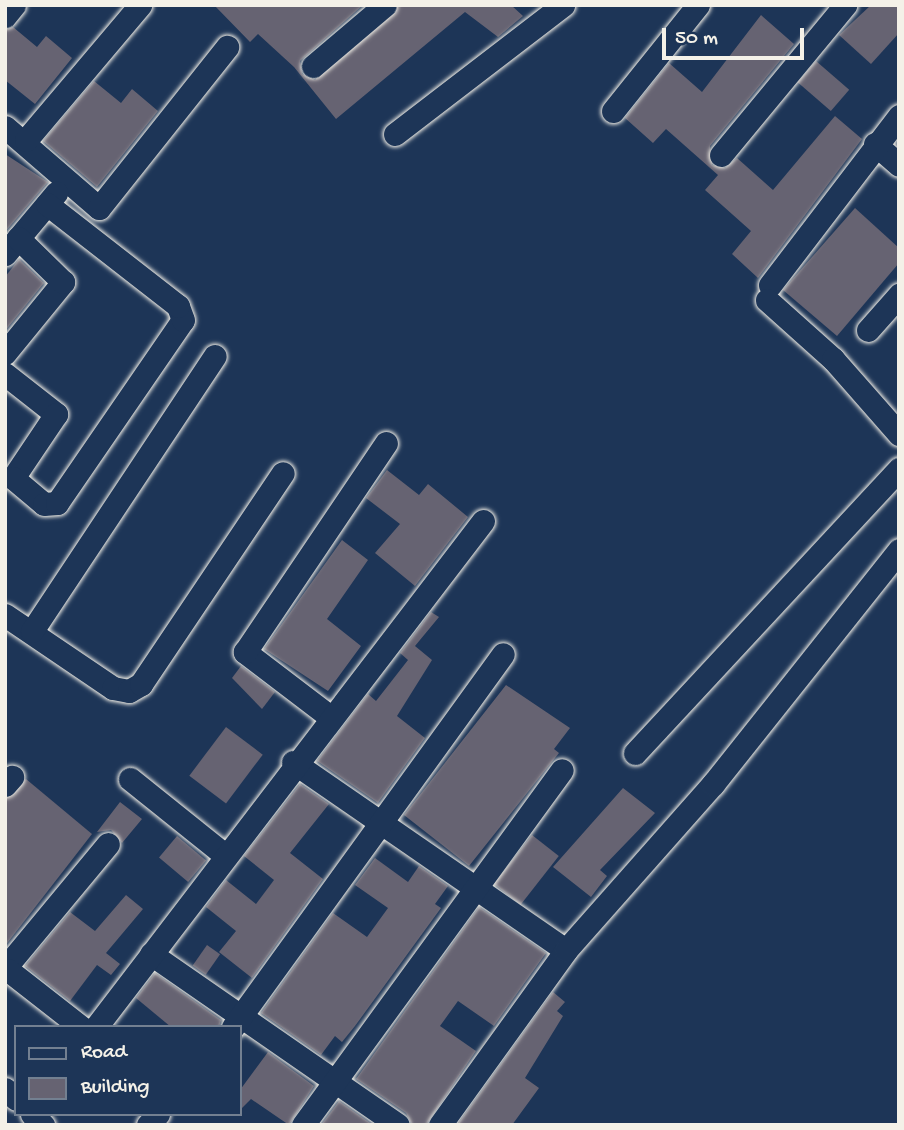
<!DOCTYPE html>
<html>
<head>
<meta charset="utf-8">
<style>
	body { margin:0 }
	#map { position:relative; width:904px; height:1130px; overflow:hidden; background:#1d3557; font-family:"Gochi Hand",sans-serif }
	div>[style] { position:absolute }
	.building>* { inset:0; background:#666372; transform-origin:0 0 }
	.roads { filter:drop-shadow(0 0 2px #f4f1e8) drop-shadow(0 0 2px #f4f1e8) }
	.minor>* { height:23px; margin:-11.5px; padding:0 11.5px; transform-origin:11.5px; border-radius:11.5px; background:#1d3557 }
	span { translate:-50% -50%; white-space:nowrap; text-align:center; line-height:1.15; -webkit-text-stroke:5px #1d3557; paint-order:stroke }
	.frame { position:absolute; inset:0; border:7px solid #f4f1e8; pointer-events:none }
	.legend { position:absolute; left:14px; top:1025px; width:228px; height:91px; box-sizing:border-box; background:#1d3557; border:2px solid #738091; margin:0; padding:9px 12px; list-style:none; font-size:21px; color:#f4f1e8 }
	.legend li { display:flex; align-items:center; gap:14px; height:35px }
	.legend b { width:35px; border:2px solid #738091 }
	.scale { position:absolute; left:662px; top:28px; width:142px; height:32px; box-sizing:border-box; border:4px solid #f4f1e8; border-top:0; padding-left:9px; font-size:21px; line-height:24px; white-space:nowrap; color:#f4f1e8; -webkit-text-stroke:5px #1d3557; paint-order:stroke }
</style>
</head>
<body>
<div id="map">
	<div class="building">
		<div style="clip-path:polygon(214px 5px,363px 5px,300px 61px,302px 74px,315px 80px,399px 5px,511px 5px,523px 16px,498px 37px,465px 12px,336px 119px,294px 67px,258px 34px,250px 42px)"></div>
		<div style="clip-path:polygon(871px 5px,899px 5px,899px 33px,871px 64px,839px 35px)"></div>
		<div style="clip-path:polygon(761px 15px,794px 44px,710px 146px,712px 165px,725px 168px,737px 158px,773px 190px,835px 116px,862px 139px,758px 278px,732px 254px,751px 231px,705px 190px,718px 175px,666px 129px,653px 143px,625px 118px,669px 63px,702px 92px)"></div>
		<div style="clip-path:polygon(13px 27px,37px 47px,46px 36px,72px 58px,35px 104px,5px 80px,5px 30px)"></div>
		<div style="left:816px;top:61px;width:44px;height:28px;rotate:41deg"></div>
		<div style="clip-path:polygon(94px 81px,121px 103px,132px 89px,158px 111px,97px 187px,43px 141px)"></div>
		<div style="clip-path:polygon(5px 154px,48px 182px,5px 232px)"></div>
		<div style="clip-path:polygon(855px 208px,899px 248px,899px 263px,837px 336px,783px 290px)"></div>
		<div style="clip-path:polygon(19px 259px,44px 283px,5px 331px,5px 277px)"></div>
		<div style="clip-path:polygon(387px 470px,419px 495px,428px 484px,468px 517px,415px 586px,375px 553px,400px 524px,366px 498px)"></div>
		<div style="clip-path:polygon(342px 540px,368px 560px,327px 619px,361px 646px,328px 691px,264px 649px)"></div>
		<div style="clip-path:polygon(431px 612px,439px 617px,415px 646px,432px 660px,397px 716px,425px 738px,378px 803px,317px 761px,368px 694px,376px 701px,408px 660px,400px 653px)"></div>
		<div style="clip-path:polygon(241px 666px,275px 692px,262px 709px,232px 678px)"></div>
		<div style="clip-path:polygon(506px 685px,570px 728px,554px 749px,559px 753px,469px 866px,404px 815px)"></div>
		<div style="left:226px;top:727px;width:46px;height:61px;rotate:37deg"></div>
		<div style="clip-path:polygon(26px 779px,92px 834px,5px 946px,5px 799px)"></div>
		<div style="clip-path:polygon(300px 784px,329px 804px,290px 853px,323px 879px,252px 978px,219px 952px,236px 931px,206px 907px,226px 880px,256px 904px,274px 880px,244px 856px)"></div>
		<div style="clip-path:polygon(623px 788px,655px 813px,600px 870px,607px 876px,591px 897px,553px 867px)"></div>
		<div style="clip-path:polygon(120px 802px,142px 819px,122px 843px,111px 830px,97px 832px)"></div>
		<div style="left:532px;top:835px;width:34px;height:62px;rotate:38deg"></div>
		<div style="left:177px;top:836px;width:38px;height:28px;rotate:40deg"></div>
		<div style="clip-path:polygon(375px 858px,408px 882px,419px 866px,448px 886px,435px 904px,441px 908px,355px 1026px,342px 1042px,335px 1036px,321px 1055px,261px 1013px,333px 913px,367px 937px,388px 908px,355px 885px)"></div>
		<div style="clip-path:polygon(126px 895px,143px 909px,106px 953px,120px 964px,111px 975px,97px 965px,70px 1001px,25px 966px,70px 912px,95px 931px)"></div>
		<div style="clip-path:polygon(479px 907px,546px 953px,494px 1026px,458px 1001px,440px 1026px,476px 1051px,426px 1125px,412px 1125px,406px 1113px,356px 1079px)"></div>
		<div style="left:207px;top:945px;width:16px;height:25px;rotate:35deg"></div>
		<div style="clip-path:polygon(155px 973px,221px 1020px,219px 1027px,171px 1027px,136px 998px)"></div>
		<div style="clip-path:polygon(553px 992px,565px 1002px,557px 1011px,563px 1016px,525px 1078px,539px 1088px,512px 1125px,457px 1125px)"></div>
		<div style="clip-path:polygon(268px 1052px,314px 1086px,289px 1125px,251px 1099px,240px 1110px,240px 1090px)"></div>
		<div style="clip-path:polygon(339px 1101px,373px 1125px,321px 1125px)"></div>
	</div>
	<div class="roads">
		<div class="minor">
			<div style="left:5px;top:16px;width:14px;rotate:-51deg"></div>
			<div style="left:313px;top:66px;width:94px;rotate:-40.3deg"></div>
			<div style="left:613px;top:111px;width:136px;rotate:-51.3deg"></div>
			<div style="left:5px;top:127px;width:124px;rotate:40.8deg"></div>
			<div style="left:99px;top:208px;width:206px;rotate:-51.5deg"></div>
			<div style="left:395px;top:134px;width:212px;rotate:-37.5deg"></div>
			<div style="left:26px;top:140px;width:177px;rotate:-49.8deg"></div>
			<div style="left:875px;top:144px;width:32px;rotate:41deg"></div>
			<div style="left:721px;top:155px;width:195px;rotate:-50.4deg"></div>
			<div style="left:5px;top:254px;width:80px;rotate:-50.1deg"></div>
			<div style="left:770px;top:285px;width:213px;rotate:-52.6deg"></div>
			<div style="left:767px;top:300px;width:89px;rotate:41.8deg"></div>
			<div style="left:833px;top:359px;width:100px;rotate:48.7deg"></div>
			<div style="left:868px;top:330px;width:47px;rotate:-48.5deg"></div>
			<div style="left:5px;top:353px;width:92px;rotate:-50.8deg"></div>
			<div style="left:63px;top:282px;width:63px;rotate:-135.6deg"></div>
			<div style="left:5px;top:374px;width:65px;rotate:38.1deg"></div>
			<div style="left:56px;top:414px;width:77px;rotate:123.9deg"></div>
			<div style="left:13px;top:478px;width:40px;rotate:40deg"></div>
			<div style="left:44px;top:504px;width:13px;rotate:-4deg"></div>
			<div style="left:57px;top:503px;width:222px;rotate:-55.5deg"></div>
			<div style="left:183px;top:320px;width:15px;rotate:-110deg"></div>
			<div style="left:178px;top:306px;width:166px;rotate:-142.1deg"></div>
			<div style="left:5px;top:615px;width:130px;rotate:34.1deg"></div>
			<div style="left:113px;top:688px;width:16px;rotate:11deg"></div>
			<div style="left:129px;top:691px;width:14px;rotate:-30deg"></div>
			<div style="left:141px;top:684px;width:254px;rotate:-56.1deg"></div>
			<div style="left:32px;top:631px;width:330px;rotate:-56.4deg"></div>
			<div style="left:329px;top:716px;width:106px;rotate:-142.7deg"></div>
			<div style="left:245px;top:652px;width:252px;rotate:-56deg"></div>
			<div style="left:635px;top:753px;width:388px;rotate:-47.1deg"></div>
			<div style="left:293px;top:762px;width:331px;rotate:34.6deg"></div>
			<div style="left:130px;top:779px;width:122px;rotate:38.7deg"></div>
			<div style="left:5px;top:785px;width:11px;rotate:-49deg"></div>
			<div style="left:151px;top:954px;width:300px;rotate:34.7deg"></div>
			<div style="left:5px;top:968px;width:161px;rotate:-50.3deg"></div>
			<div style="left:8px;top:970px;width:93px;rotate:38deg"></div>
			<div style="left:96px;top:1027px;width:637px;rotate:-52.59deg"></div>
			<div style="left:233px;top:1027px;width:460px;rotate:-54.1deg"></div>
			<div style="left:5px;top:1089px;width:15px;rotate:42deg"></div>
			<div style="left:32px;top:1114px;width:16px;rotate:45deg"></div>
			<div style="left:148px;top:1125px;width:15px;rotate:-48deg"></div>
			<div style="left:303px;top:1125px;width:439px;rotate:-53.9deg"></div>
			<div style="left:440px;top:1125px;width:216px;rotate:-54.2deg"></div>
			<div style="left:566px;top:950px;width:222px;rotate:-48.5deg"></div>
			<div style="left:713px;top:784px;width:299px;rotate:-51.5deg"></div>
		</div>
	</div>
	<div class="frame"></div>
	<ul class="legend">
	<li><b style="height:9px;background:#1d3557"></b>Road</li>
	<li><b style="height:19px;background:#666372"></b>Building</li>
	</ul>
	<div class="scale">50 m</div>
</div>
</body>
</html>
